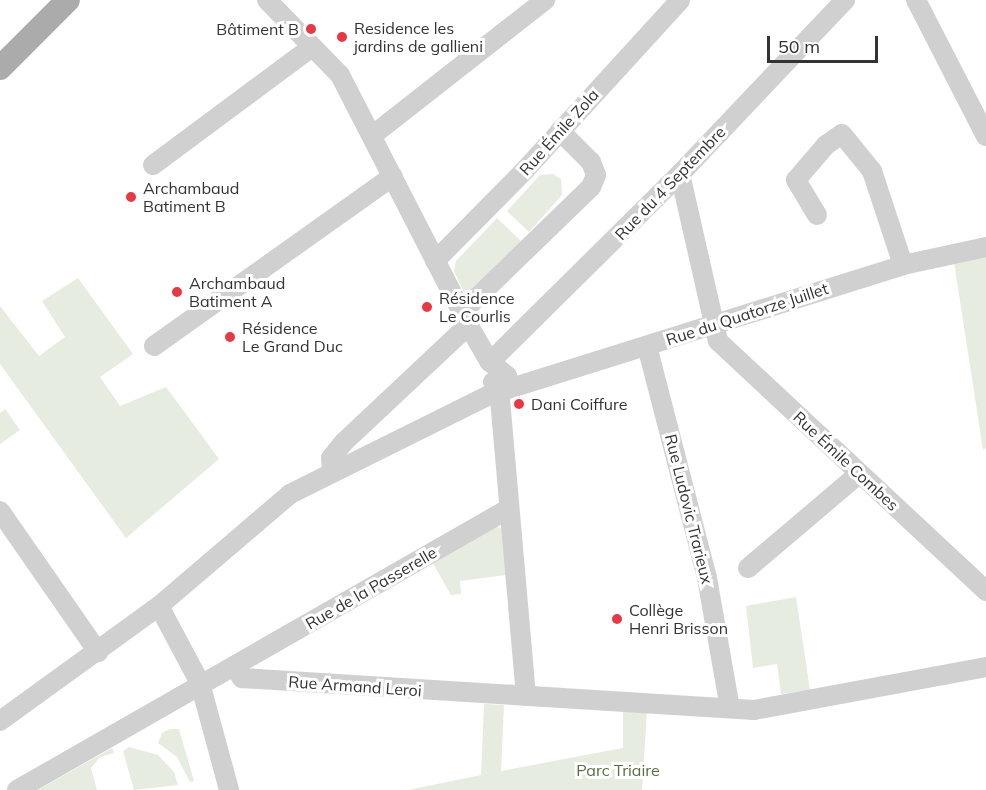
<!DOCTYPE html>
<html>
<head>
<meta charset="utf-8">
<style>
	body { margin:0 }
	#map { position:relative; width:986px; height:790px; overflow:hidden; background:#fff; font-family:Mulish,sans-serif }
	div>[style] { position:absolute }
	.green>* { inset:0; background:#e6ecdf }
	.minor>* { height:20px; margin:-10px; padding:0 10px; transform-origin:10px; border-radius:10px; background:#d0d0d0 }
	.major>* { height:24px; margin:-12px; padding:0 12px; transform-origin:12px; border-radius:12px; background:#ababab }
	.dots>* { width:16px; height:16px; translate:-50% -50%; box-sizing:border-box; border:3px solid #fff; border-radius:50% }
	span { translate:-50% -50%; white-space:nowrap; text-align:center; line-height:1.15; -webkit-text-stroke:6px #fff; paint-order:stroke }
	.poi-label { font-size:16px; color:#333 }
	.left { translate:0 -50%; text-align:left }
	.right { translate:-100% -50%; text-align:right }
	.street-label { font-size:16px; color:#333 }
	.park-label { font-size:16px; color:#56703f }
	.scale { position:absolute; left:767px; top:36px; width:111px; height:27px; box-sizing:border-box; border:3px solid #333; border-top:0; padding-left:8px; font-size:18px; line-height:21px; white-space:nowrap; color:#333; -webkit-text-stroke:4px #fff; paint-order:stroke }
</style>
</head>
<body>
<div id="map">
	<div class="green">
		<div style="clip-path:polygon(553px 174px,561px 179px,562px 195px,529px 232px,507px 211px,540px 175px)"></div>
		<div style="clip-path:polygon(497px 218px,521px 241px,465px 295px,454px 271px,456px 261px)"></div>
		<div style="clip-path:polygon(986px 255px,986px 448px,983px 450px,954px 262px)"></div>
		<div style="clip-path:polygon(78px 278px,133px 354px,100px 377px,120px 406px,166px 387px,219px 459px,126px 538px,0 364px,0 306px,39px 356px,65px 337px,42px 301px)"></div>
		<div style="clip-path:polygon(5px 409px,20px 430px,0 444px,0 413px)"></div>
		<div style="clip-path:polygon(495px 526px,502px 529px,506px 575px,460px 581px,461px 594px,451px 595px,432px 562px)"></div>
		<div style="clip-path:polygon(796px 597px,810px 690px,781px 694px,777px 664px,753px 668px,746px 606px)"></div>
		<div style="clip-path:polygon(484px 704px,504px 705px,501px 771px,623px 748px,623px 709px,647px 711px,642px 790px,408px 790px,481px 775px)"></div>
		<div style="clip-path:polygon(170px 729px,179px 729px,194px 781px,190px 782px,177px 757px,158px 743px,162px 733px)"></div>
		<div style="clip-path:polygon(129px 747px,158px 755px,174px 772px,178px 785px,134px 790px,123px 751px)"></div>
		<div style="clip-path:polygon(112px 748px,114px 753px,100px 757px,91px 768px,97px 790px,38px 790px)"></div>
	</div>
	<div class="minor">
		<div style="left:267px;top:0;width:105px;rotate:45.8deg"></div>
		<div style="left:340px;top:75px;width:284px;rotate:62.8deg"></div>
		<div style="left:470px;top:328px;width:39px;rotate:60deg"></div>
		<div style="left:490px;top:362px;width:22px;rotate:39deg"></div>
		<div style="left:507px;top:376px;width:12px;rotate:76deg"></div>
		<div style="left:916px;top:0;width:153px;rotate:62.8deg"></div>
		<div style="left:373px;top:135px;width:219px;rotate:-38.1deg"></div>
		<div style="left:153px;top:165px;width:198px;rotate:-36.6deg"></div>
		<div style="left:680px;top:174px;width:171px;rotate:77.2deg"></div>
		<div style="left:718px;top:341px;width:367px;rotate:43deg"></div>
		<div style="left:817px;top:215px;width:41px;rotate:-121deg"></div>
		<div style="left:796px;top:180px;width:46px;rotate:-49.4deg"></div>
		<div style="left:826px;top:145px;width:19px;rotate:-35deg"></div>
		<div style="left:842px;top:134px;width:48px;rotate:51deg"></div>
		<div style="left:872px;top:171px;width:99px;rotate:71.7deg"></div>
		<div style="left:435px;top:261px;width:128px;rotate:-45.3deg"></div>
		<div style="left:525px;top:170px;width:230px;rotate:-47.6deg"></div>
		<div style="left:462px;top:312px;width:180px;rotate:-44.1deg"></div>
		<div style="left:591px;top:187px;width:13px;rotate:-67deg"></div>
		<div style="left:596px;top:175px;width:14px;rotate:-111deg"></div>
		<div style="left:591px;top:162px;width:44px;rotate:-135deg"></div>
		<div style="left:154px;top:346px;width:293px;rotate:-35.4deg"></div>
		<div style="left:647px;top:346px;width:240px;rotate:75.5deg"></div>
		<div style="left:707px;top:578px;width:132px;rotate:80deg"></div>
		<div style="left:490px;top:362px;width:267px;rotate:-44.7deg"></div>
		<div style="left:680px;top:174px;width:240px;rotate:-46.5deg"></div>
		<div style="left:493px;top:382px;width:18px;rotate:68deg"></div>
		<div style="left:500px;top:399px;width:298px;rotate:85deg"></div>
		<div style="left:332px;top:472px;width:14px;rotate:-94deg"></div>
		<div style="left:331px;top:458px;width:19px;rotate:-51deg"></div>
		<div style="left:343px;top:443px;width:159px;rotate:-43.2deg"></div>
		<div style="left:459px;top:334px;width:13px;rotate:-29deg"></div>
		<div style="left:0;top:511px;width:172px;rotate:55.2deg"></div>
		<div style="left:748px;top:568px;width:145px;rotate:-40.3deg"></div>
		<div style="left:159px;top:606px;width:87px;rotate:62deg"></div>
		<div style="left:200px;top:683px;width:111px;rotate:74.8deg"></div>
		<div style="left:234px;top:667px;width:14px;rotate:54deg"></div>
		<div style="left:242px;top:678px;width:513px;rotate:3.58deg"></div>
		<div style="left:754px;top:710px;width:236px;rotate:-10.5deg"></div>
		<div style="left:0;top:721px;width:196px;rotate:-35.9deg"></div>
		<div style="left:159px;top:606px;width:172px;rotate:-40.5deg"></div>
		<div style="left:290px;top:494px;width:222px;rotate:-26.4deg"></div>
		<div style="left:489px;top:395px;width:434px;rotate:-17.4deg"></div>
		<div style="left:903px;top:265px;width:85px;rotate:-12.2deg"></div>
		<div style="left:17px;top:790px;width:566px;rotate:-29.78deg"></div>
	</div>
	<div class="major">
		<div style="left:0;top:68px;width:96px;rotate:-45deg"></div>
	</div>
	<div class="dots">
		<div style="left:311px;top:29px;background:#e63946"></div>
		<div style="left:342px;top:37px;background:#e63946"></div>
		<div style="left:131px;top:197px;background:#e63946"></div>
		<div style="left:177px;top:292px;background:#e63946"></div>
		<div style="left:427px;top:307px;background:#e63946"></div>
		<div style="left:230px;top:337px;background:#e63946"></div>
		<div style="left:519px;top:404px;background:#e63946"></div>
		<div style="left:617px;top:619px;background:#e63946"></div>
	</div>
	<div class="poi-label">
		<span class="left" style="left:354px;top:37px">Residence les<br>jardins de gallieni</span>
		<span class="right" style="left:299px;top:29px">Bâtiment B</span>
		<span class="left" style="left:143px;top:197px">Archambaud<br>Batiment B</span>
		<span class="left" style="left:189px;top:292px">Archambaud<br>Batiment A</span>
		<span class="left" style="left:439px;top:307px">Résidence<br>Le Courlis</span>
		<span class="left" style="left:242px;top:337px">Résidence<br>Le Grand Duc</span>
		<span class="left" style="left:531px;top:404px">Dani Coiffure</span>
		<span class="left" style="left:629px;top:619px">Collège<br>Henri Brisson</span>
	</div>
	<div class="street-label">
		<span style="left:559px;top:132px;rotate:-48deg">Rue Émile Zola</span>
		<span style="left:670px;top:183px;rotate:-46deg">Rue du 4 Septembre</span>
		<span style="left:747px;top:314px;rotate:-18deg">Rue du Quatorze Juillet</span>
		<span style="left:846px;top:461px;rotate:43deg">Rue Émile Combes</span>
		<span style="left:689px;top:509px;rotate:76deg">Rue Ludovic Trarieux</span>
		<span style="left:371px;top:588px;rotate:-30deg">Rue de la Passerelle</span>
		<span style="left:355px;top:686px;rotate:4deg">Rue Armand Leroi</span>
	</div>
	<div class="park-label">
		<span style="left:618px;top:770px">Parc Triaire</span>
	</div>
	<div class="scale">50 m</div>
</div>
</body>
</html>
